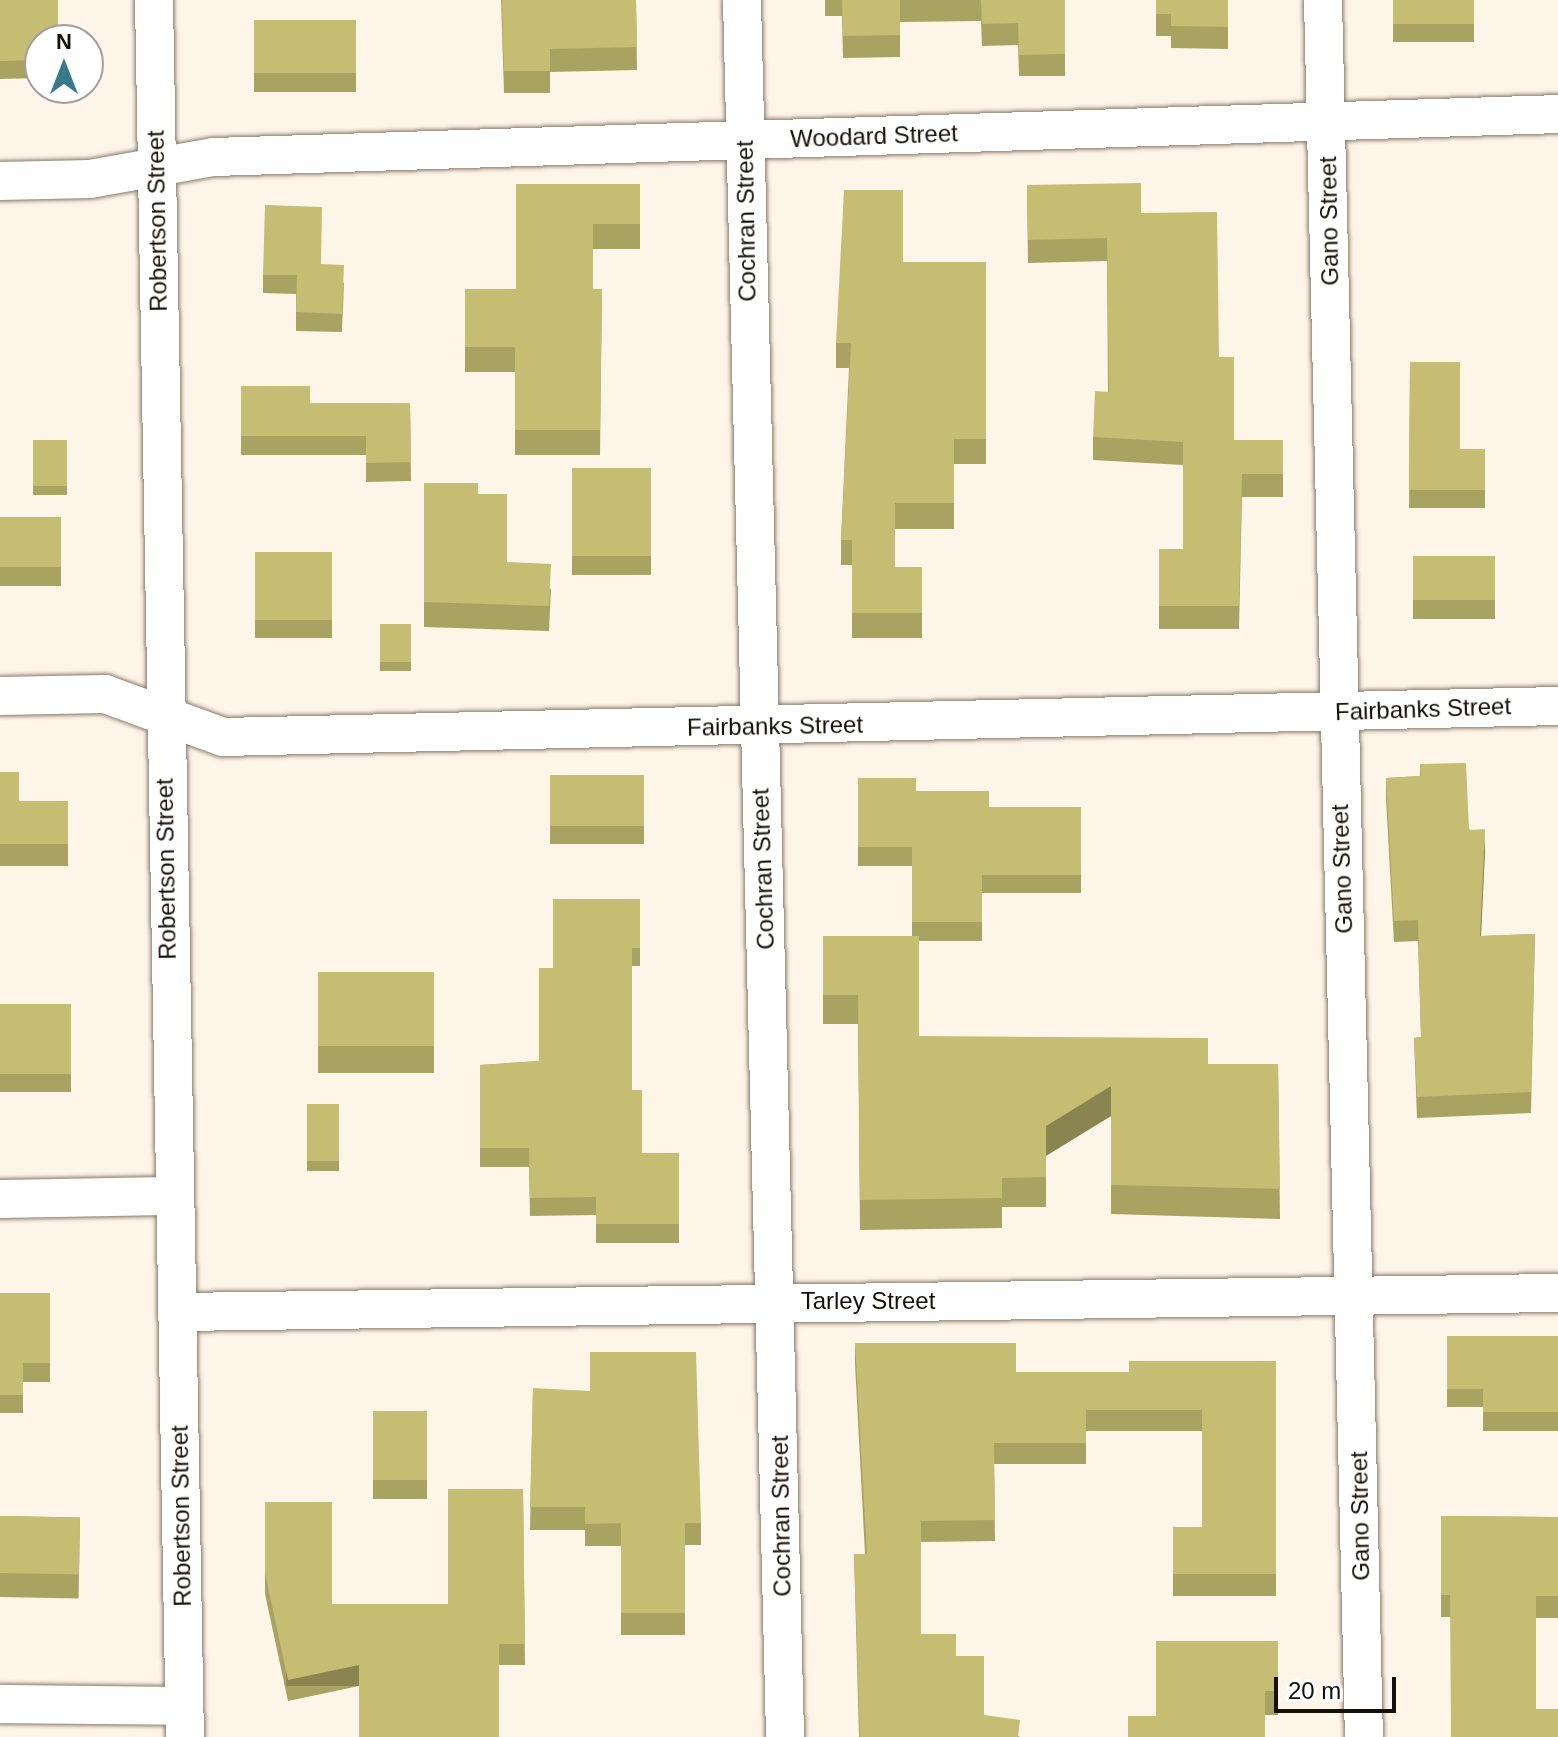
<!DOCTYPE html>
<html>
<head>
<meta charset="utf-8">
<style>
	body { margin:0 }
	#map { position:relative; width:1558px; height:1737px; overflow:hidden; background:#fef5e9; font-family:Helvetica,sans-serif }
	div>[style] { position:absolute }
	.roads { filter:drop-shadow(0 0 2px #887a68) drop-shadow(0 0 2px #887a68) }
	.street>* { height:38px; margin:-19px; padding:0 19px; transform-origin:19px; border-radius:19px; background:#fff }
	.wall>* { inset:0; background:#a9a362; transform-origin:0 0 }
	.shaded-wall>* { inset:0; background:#898450; transform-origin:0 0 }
	.building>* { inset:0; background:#c4bd72; transform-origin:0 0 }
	span { translate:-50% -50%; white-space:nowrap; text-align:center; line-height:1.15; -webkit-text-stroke:7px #fff; paint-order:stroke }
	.street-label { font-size:24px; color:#151009 }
	.north { position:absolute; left:24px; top:24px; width:80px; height:80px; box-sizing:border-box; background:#fff; border:2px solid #a19f9d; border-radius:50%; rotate:0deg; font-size:22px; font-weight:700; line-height:32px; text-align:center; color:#151009 }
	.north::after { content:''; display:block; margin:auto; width:28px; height:36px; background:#39798c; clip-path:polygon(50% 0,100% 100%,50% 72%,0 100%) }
	.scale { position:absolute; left:1274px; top:1677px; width:122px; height:36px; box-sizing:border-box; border:4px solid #151009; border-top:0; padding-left:10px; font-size:24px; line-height:28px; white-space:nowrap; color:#151009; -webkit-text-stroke:6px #fff; paint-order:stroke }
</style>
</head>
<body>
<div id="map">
	<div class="roads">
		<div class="street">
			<div style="left:154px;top:0;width:1737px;rotate:88.98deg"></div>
			<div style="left:742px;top:0;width:1738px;rotate:88.58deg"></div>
			<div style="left:1323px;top:0;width:1737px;rotate:88.65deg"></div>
			<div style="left:0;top:181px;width:90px;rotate:-1.3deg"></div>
			<div style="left:90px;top:179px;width:126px;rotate:-10.1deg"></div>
			<div style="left:214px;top:157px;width:1345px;rotate:-1.83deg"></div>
			<div style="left:0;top:696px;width:105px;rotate:-1.1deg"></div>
			<div style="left:105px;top:694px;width:126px;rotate:20deg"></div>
			<div style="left:223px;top:737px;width:1335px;rotate:-1.33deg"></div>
			<div style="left:0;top:1199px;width:175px;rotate:-1deg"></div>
			<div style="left:178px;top:1312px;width:1380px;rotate:-0.79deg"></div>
			<div style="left:0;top:1704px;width:184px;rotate:0.6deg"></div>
		</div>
	</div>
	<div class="wall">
		<div style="clip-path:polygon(0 0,40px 40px,40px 78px,0 79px)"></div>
		<div style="clip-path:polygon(501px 0,636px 0,637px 70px,550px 72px,550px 93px,504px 93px)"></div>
		<div style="clip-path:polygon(825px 0,1065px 0,1065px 76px,1019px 76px,1018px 45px,982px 46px,981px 21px,900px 22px,900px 57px,843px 58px,842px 16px,825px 16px)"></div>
		<div style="clip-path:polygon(1156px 0,1228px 0,1228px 49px,1171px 48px,1171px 36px,1156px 36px)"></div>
		<div style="left:1393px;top:0;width:81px;height:42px"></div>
		<div style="left:254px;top:20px;width:102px;height:72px"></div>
		<div style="clip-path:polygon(640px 184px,640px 249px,593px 249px,593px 289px,602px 289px,600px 455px,515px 455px,515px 372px,465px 372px,465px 289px,516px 289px)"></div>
		<div style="clip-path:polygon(1027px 185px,1141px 213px,1219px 357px,1234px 440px,1283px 440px,1283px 497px,1242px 497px,1239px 629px,1159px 629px,1159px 549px,1183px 549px,1183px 465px,1093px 460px,1093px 437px,1108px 392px,1107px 261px,1028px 263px)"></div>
		<div style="clip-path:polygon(903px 262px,986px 262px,986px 464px,954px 464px,954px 529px,895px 529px,895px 567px,922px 567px,922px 638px,852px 638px,852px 565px,841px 565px,841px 540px,849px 368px,836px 368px,836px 343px)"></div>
		<div style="clip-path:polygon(321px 264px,344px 283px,342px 332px,296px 331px,296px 294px,263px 293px,263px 275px)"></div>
		<div style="clip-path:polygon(1410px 362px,1460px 449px,1485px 449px,1485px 508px,1409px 508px)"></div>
		<div style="clip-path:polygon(241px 386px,310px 403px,410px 403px,411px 481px,366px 482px,366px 455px,241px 455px)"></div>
		<div style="left:33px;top:440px;width:34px;height:55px"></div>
		<div style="left:572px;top:468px;width:79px;height:107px"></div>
		<div style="clip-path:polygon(424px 483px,478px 494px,507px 562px,551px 589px,549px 631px,424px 627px)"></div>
		<div style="left:61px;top:517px;width:69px;height:61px;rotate:90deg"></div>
		<div style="left:255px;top:552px;width:77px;height:86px"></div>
		<div style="left:1413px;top:556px;width:82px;height:63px"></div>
		<div style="left:380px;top:624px;width:31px;height:47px"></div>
		<div style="clip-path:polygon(1420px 764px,1485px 850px,1481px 936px,1535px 934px,1531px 1113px,1417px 1118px,1414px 1038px,1421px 1037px,1418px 941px,1394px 942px,1386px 799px,1386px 778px,1420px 776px)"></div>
		<div style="clip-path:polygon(0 772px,19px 801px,68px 801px,68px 866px,0 866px)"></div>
		<div style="left:550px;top:775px;width:94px;height:69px"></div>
		<div style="clip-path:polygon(858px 778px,989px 807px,1081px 807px,1081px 893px,982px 893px,982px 941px,919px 941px,919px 1036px,1208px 1064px,1278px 1064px,1280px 1219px,1111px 1214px,1111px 1116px,1046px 1155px,1046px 1207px,1002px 1207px,1002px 1228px,860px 1230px,858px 1024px,823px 1024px,823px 936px,912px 936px,912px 866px,858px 866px)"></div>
		<div style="clip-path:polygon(640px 899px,640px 966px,632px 966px,632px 1090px,642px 1153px,679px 1153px,679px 1243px,596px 1243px,596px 1215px,530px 1216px,529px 1167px,480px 1167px,480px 1065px,539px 1061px,553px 968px)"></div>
		<div style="left:318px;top:972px;width:116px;height:101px"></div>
		<div style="left:71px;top:1004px;width:88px;height:71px;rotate:90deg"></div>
		<div style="left:339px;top:1104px;width:67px;height:32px;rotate:90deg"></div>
		<div style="clip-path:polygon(0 1293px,50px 1293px,50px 1382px,23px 1382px,23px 1413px,0 1413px)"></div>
		<div style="clip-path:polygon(1447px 1336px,1558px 1336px,1558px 1431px,1483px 1431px,1483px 1407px,1447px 1407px)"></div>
		<div style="clip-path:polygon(855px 1343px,1016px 1372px,1129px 1372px,1276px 1361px,1276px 1596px,1173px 1596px,1173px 1527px,1202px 1527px,1202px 1431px,1086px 1431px,1086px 1464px,994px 1464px,995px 1541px,921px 1542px,921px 1634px,956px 1656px,984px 1715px,1020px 1737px,859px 1737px,854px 1554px,865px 1554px,855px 1364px)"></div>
		<div style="clip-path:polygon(533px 1388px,701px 1523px,701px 1545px,685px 1545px,685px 1635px,621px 1635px,621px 1546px,585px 1546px,585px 1530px,530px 1530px)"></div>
		<div style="left:373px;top:1411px;width:54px;height:88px"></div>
		<div style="clip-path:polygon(523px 1489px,525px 1665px,499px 1665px,359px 1686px,288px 1701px,265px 1594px,265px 1502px,332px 1604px,448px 1604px)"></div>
		<div style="left:0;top:1516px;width:80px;height:81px;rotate:1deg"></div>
		<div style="clip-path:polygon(1441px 1516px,1558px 1517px,1558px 1618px,1536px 1618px,1536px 1709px,1558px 1737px,1450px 1617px,1441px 1617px)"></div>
		<div style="clip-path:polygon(1278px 1641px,1278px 1715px,1156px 1716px)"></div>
	</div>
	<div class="shaded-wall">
		<div style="clip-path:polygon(1485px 829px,1485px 850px,1480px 957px,1480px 936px)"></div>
		<div style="clip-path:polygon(1111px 1086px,1111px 1116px,1046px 1156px,1046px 1126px)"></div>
		<div style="left:359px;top:1665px;width:21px;height:73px;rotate:90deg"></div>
	</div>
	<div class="building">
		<div style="clip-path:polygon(0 0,58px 0,58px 40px,40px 40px,40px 60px,0 61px)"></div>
		<div style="clip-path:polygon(502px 0,636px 0,637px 47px,550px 49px,550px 71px,504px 71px)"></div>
		<div style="clip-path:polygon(842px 0,908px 0,900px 0,900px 35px,843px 36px)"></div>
		<div style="clip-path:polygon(981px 0,1065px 0,1065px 54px,1019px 55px,1018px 23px,982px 24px)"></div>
		<div style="clip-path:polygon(1156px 0,1228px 0,1228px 27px,1171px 26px,1171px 14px,1156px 14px)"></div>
		<div style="left:1393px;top:0;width:81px;height:24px"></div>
		<div style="left:254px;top:20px;width:102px;height:53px"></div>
		<div style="clip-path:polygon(1141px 183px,1141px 213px,1217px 212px,1219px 357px,1234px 357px,1234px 440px,1283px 440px,1283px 474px,1242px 474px,1239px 606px,1159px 606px,1159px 549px,1183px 549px,1183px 442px,1093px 437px,1095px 391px,1109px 392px,1107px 238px,1028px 240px,1027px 185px)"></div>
		<div style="clip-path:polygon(516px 184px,640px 184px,640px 224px,593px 224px,593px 289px,602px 289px,600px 430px,515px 430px,515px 347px,465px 347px,465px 289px,516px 289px)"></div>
		<div style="clip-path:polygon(844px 190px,903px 190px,903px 262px,986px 262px,986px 439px,954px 439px,954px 503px,895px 503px,895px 567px,922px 567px,922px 613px,852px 613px,852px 540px,841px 540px,851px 343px,836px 343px)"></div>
		<div style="clip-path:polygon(265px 205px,322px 207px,321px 264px,344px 265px,342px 314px,296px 312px,297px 275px,263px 275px)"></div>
		<div style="clip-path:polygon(1410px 362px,1460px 362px,1460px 449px,1485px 449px,1485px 490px,1409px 490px)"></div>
		<div style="clip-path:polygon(241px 386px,310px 386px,310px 403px,410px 403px,411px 462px,366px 463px,366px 436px,241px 436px)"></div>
		<div style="left:33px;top:440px;width:34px;height:46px"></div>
		<div style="left:572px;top:468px;width:79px;height:88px"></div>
		<div style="clip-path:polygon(424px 483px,478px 483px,478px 494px,507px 494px,507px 562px,551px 564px,549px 606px,424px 602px)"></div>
		<div style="left:61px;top:517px;width:50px;height:61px;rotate:90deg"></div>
		<div style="left:255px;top:552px;width:77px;height:68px"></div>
		<div style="left:1413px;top:556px;width:82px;height:44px"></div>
		<div style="left:380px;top:624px;width:31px;height:38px"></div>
		<div style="clip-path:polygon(1466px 763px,1469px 830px,1485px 829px,1480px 936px,1535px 934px,1531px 1092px,1417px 1097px,1414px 1038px,1421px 1037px,1418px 920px,1394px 921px,1386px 778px,1421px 776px,1420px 764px)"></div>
		<div style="clip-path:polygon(0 772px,19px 772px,19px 801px,68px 801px,68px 844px,0 844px)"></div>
		<div style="left:550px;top:775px;width:94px;height:51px"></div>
		<div style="clip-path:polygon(858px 778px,916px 778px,916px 791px,989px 791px,989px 807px,1081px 807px,1081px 875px,982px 875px,982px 922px,912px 922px,912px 847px,858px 847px)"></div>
		<div style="clip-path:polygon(553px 899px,640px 899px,640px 948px,632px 948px,632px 1090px,642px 1090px,642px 1153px,679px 1153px,679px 1224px,596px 1224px,596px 1197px,530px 1198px,529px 1148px,480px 1148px,480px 1065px,539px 1061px,539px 968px,553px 968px)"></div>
		<div style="clip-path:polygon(823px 936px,919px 936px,919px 1036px,1208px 1038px,1208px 1064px,1278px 1064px,1280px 1189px,1111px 1185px,1111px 1086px,1046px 1126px,1046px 1177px,1002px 1178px,1002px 1198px,860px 1200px,858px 995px,823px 995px)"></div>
		<div style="left:318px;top:972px;width:116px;height:74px"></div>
		<div style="left:71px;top:1004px;width:70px;height:71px;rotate:90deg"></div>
		<div style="left:339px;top:1104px;width:57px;height:32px;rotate:90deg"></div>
		<div style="clip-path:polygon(0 1293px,50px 1293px,50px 1363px,23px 1363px,23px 1395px,0 1395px)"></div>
		<div style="clip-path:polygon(1447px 1336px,1558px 1336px,1558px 1412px,1483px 1412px,1483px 1389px,1447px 1389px)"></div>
		<div style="clip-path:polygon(855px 1343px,1016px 1343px,1016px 1372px,1129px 1372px,1129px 1361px,1276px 1361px,1276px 1574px,1173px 1574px,1173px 1527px,1202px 1527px,1202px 1410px,1086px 1410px,1086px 1443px,994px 1443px,995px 1520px,921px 1521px,921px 1634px,956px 1634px,956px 1656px,984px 1656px,984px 1715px,1020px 1720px,1018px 1737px,860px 1737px,854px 1554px,867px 1554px)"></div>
		<div style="clip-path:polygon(590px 1352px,696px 1352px,701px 1523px,685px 1523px,685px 1613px,621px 1613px,621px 1523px,585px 1524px,585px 1507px,530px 1507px,533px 1388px,590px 1391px)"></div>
		<div style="left:373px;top:1411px;width:54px;height:69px"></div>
		<div style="clip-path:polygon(448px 1489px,523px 1489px,525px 1644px,499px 1644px,499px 1737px,359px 1737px,359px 1665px,288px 1680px,265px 1573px,265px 1502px,332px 1502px,332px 1604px,448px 1604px)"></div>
		<div style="left:0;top:1516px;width:80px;height:57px;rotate:1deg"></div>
		<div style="clip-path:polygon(1441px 1516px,1558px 1517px,1558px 1596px,1536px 1596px,1536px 1709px,1558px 1709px,1558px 1737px,1451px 1737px,1450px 1595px,1441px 1595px)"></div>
		<div style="clip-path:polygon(1156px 1641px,1278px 1641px,1278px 1691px,1265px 1691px,1265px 1737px,1128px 1737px,1128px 1716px,1156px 1716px)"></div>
	</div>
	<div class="street-label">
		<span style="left:874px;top:136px;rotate:-2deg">Woodard Street</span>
		<span style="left:157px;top:221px;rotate:-91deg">Robertson Street</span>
		<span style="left:746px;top:221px;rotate:-91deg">Cochran Street</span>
		<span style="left:1329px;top:221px;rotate:-91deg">Gano Street</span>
		<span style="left:1423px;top:709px;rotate:-2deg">Fairbanks Street</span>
		<span style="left:775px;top:726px;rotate:-1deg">Fairbanks Street</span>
		<span style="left:166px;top:869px;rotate:-91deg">Robertson Street</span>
		<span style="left:763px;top:869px;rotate:-92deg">Cochran Street</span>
		<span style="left:1342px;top:869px;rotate:-92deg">Gano Street</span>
		<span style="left:868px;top:1301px">Tarley Street</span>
		<span style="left:181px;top:1516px;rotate:-91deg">Robertson Street</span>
		<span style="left:781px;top:1516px;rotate:-91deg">Cochran Street</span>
		<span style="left:1360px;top:1516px;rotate:-91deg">Gano Street</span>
	</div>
	<div class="north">N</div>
	<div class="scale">20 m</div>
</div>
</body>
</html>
